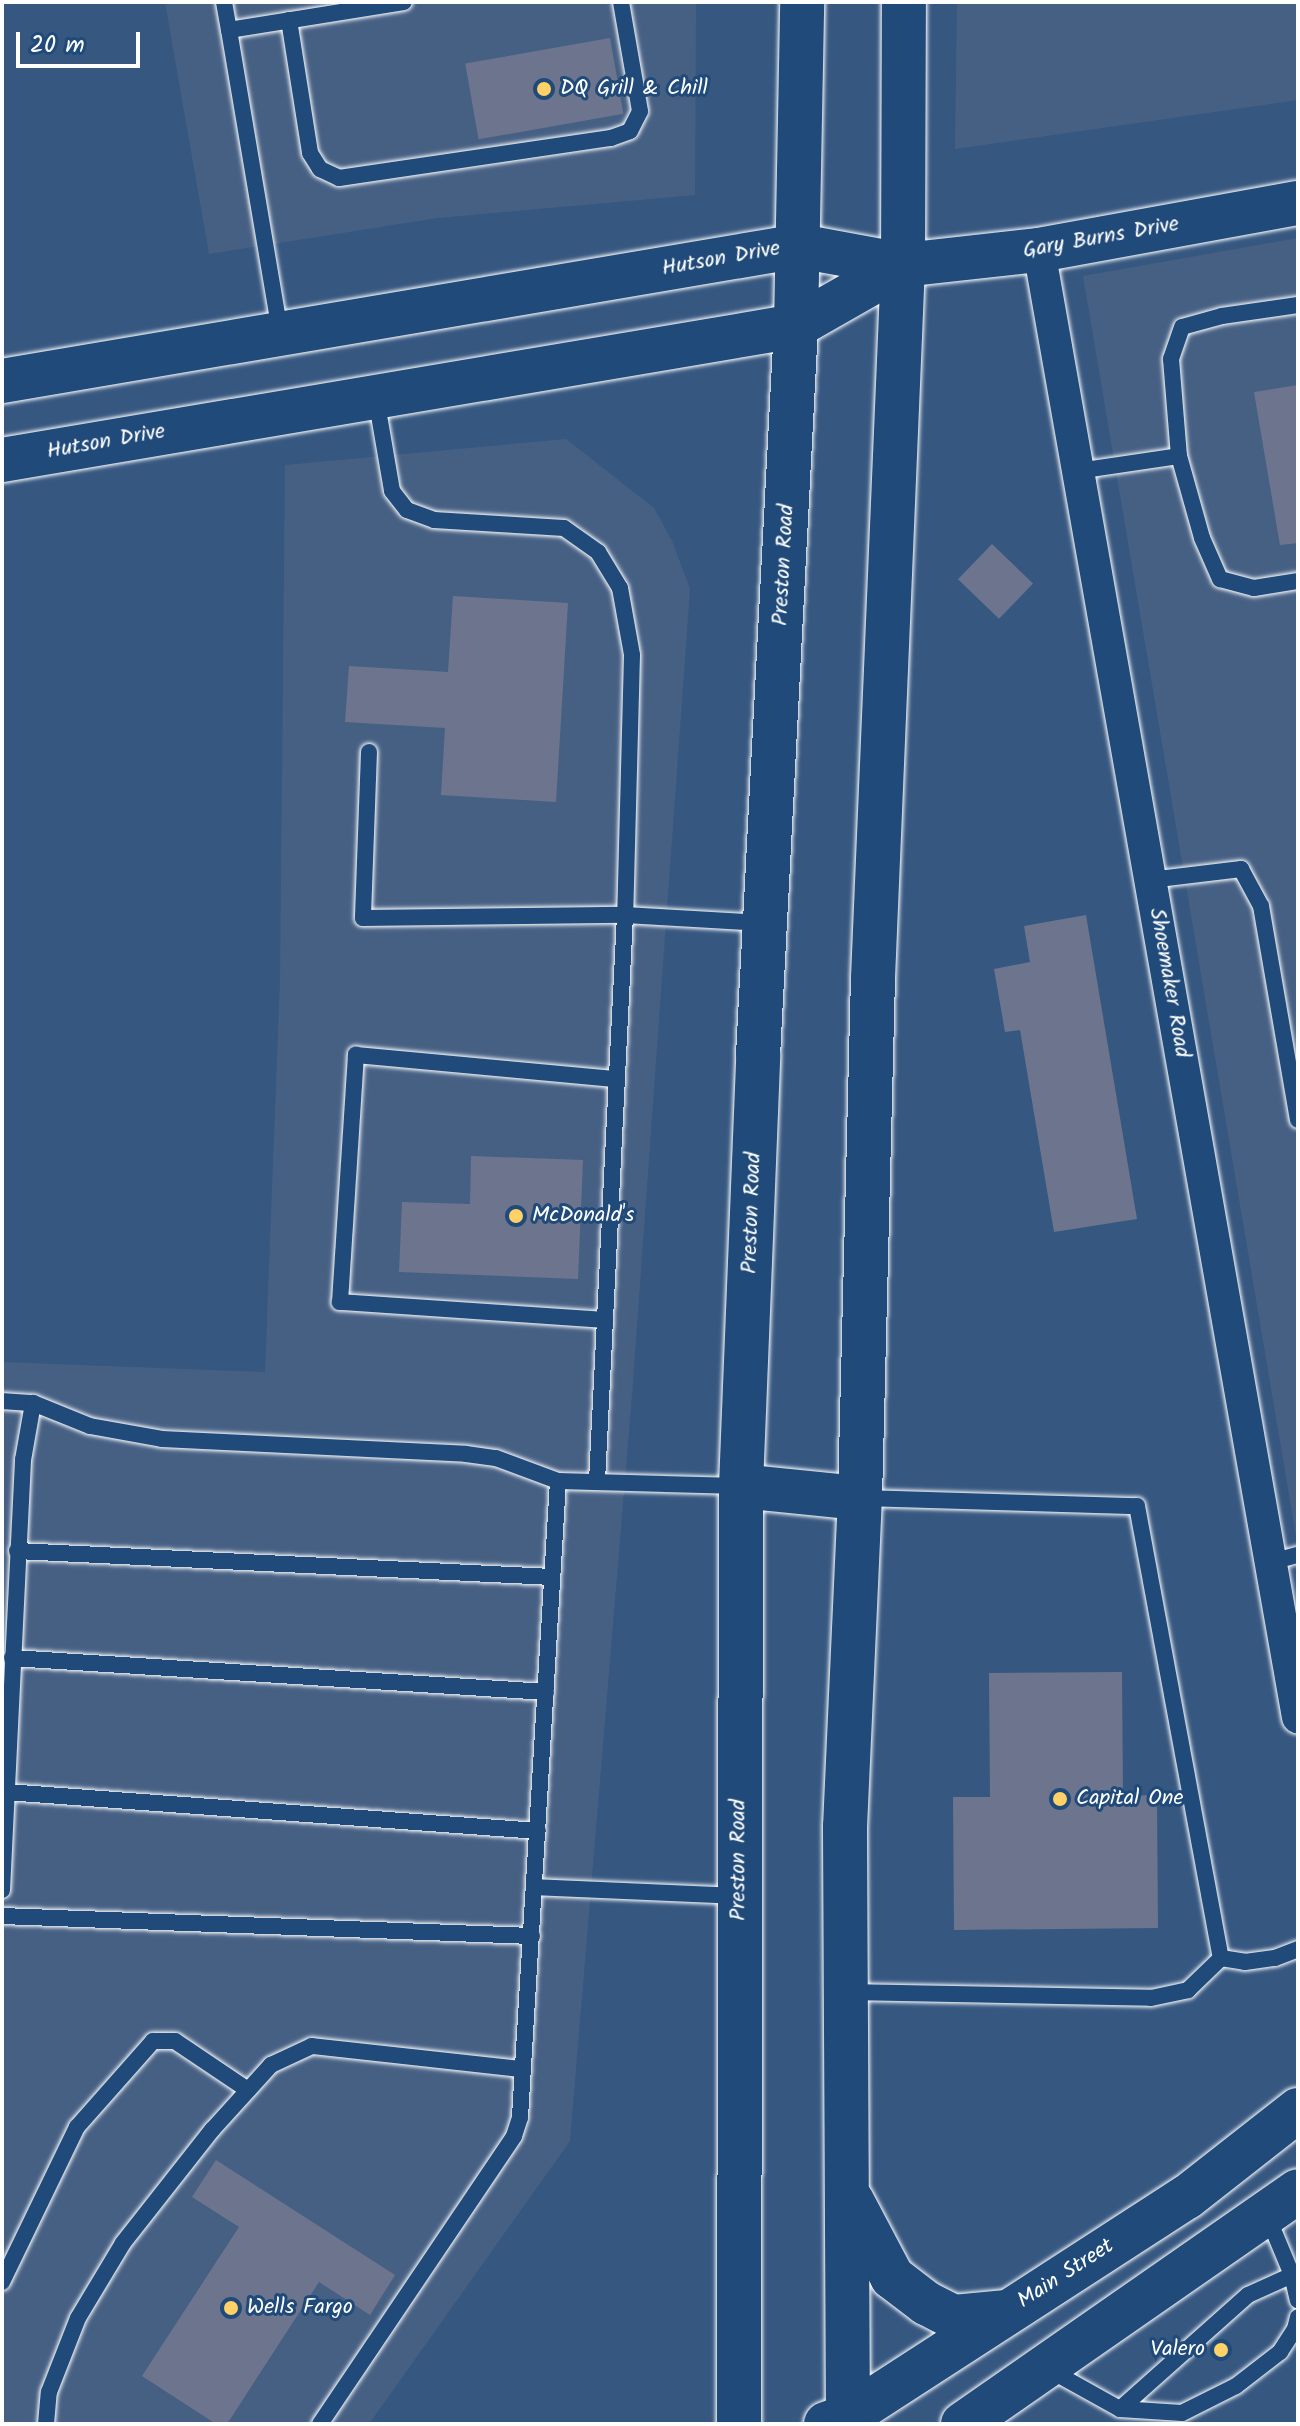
<!DOCTYPE html>
<html>
<head>
<meta charset="utf-8">
<style>
	body { margin:0 }
	#map { position:relative; width:1300px; height:2426px; overflow:hidden; background:#365780; font-family:Kalam,sans-serif }
	div>[style] { position:absolute }
	.built>* { inset:0; background:#466084 }
	.building>* { inset:0; background:#6d758e; transform-origin:0 0 }
	.roads { filter:drop-shadow(0 0 2px #fff) drop-shadow(0 0 2px #fff) }
	.lane>* { height:16px; margin:-8px; padding:0 8px; transform-origin:8px; border-radius:8px; background:#1f4a7a }
	.street>* { height:32px; margin:-16px; padding:0 16px; transform-origin:16px; border-radius:16px; background:#1f4a7a }
	.secondary>* { height:44px; margin:-22px; padding:0 22px; transform-origin:22px; border-radius:22px; background:#1f4a7a }
	.primary>* { height:44px; margin:-22px; padding:0 22px; transform-origin:22px; border-radius:22px; background:#1f4a7a }
	.dots>* { width:22px; height:22px; translate:-50% -50%; box-sizing:border-box; border:4px solid #1f4a7a; border-radius:50% }
	span { translate:-50% -50%; white-space:nowrap; text-align:center; line-height:1.15; -webkit-text-stroke:6px #1f4a7a; paint-order:stroke }
	.poi-label { font-size:22px; color:#fff }
	.left { translate:0 -50%; text-align:left }
	.right { translate:-100% -50%; text-align:right }
	.street-label { font-size:22px; color:#fff }
	.frame { position:absolute; inset:0; border:4px solid #fff; pointer-events:none }
	.scale { position:absolute; left:16px; top:32px; width:124px; height:36px; box-sizing:border-box; border:4px solid #fff; border-top:0; padding-left:10px; font-size:24px; line-height:28px; white-space:nowrap; color:#fff; -webkit-text-stroke:6px #1f4a7a; paint-order:stroke }
</style>
</head>
<body>
<div id="map">
	<div class="built">
		<div style="clip-path:polygon(165px 2px,696px 2px,695px 195px,437px 218px,209px 254px)"></div>
		<div style="clip-path:polygon(957px 2px,1298px 2px,1298px 100px,955px 149px)"></div>
		<div style="clip-path:polygon(1298px 238px,1298px 1548px,1083px 276px)"></div>
		<div style="clip-path:polygon(566px 439px,654px 508px,672px 541px,690px 589px,632px 1395px,570px 2141px,369px 2424px,2px 2424px,2px 1362px,265px 1372px,280px 982px,285px 465px)"></div>
	</div>
	<div class="building">
		<div style="left:610px;top:38px;width:77px;height:147px;rotate:80deg"></div>
		<div style="clip-path:polygon(1298px 385px,1298px 543px,1280px 545px,1254px 392px)"></div>
		<div style="left:992px;top:544px;width:57px;height:49px;rotate:44deg"></div>
		<div style="clip-path:polygon(453px 596px,568px 603px,556px 802px,441px 795px,445px 728px,345px 722px,349px 666px,448px 672px)"></div>
		<div style="clip-path:polygon(1086px 915px,1137px 1219px,1054px 1232px,1020px 1030px,1005px 1032px,994px 969px,1030px 962px,1024px 926px)"></div>
		<div style="clip-path:polygon(471px 1156px,583px 1160px,578px 1279px,399px 1272px,402px 1202px,470px 1204px)"></div>
		<div style="clip-path:polygon(1122px 1672px,1123px 1796px,1157px 1795px,1158px 1928px,954px 1930px,953px 1797px,990px 1797px,989px 1673px)"></div>
		<div style="clip-path:polygon(216px 2160px,395px 2275px,370px 2315px,319px 2282px,227px 2424px,216px 2424px,142px 2376px,239px 2227px,192px 2197px)"></div>
	</div>
	<div class="roads">
		<div class="lane">
			<div style="left:224px;top:2px;width:28px;rotate:80deg"></div>
			<div style="left:229px;top:30px;width:177px;rotate:-9.1deg"></div>
			<div style="left:289px;top:20px;width:135px;rotate:81deg"></div>
			<div style="left:310px;top:153px;width:19px;rotate:58deg"></div>
			<div style="left:320px;top:169px;width:21px;rotate:25deg"></div>
			<div style="left:339px;top:178px;width:275px;rotate:-8.4deg"></div>
			<div style="left:611px;top:138px;width:20px;rotate:-20deg"></div>
			<div style="left:630px;top:131px;width:22px;rotate:-63deg"></div>
			<div style="left:640px;top:111px;width:111px;rotate:-99.9deg"></div>
			<div style="left:229px;top:30px;width:306px;rotate:80.4deg"></div>
			<div style="left:1298px;top:305px;width:77px;rotate:171.8deg"></div>
			<div style="left:1222px;top:316px;width:41px;rotate:164.6deg"></div>
			<div style="left:1182px;top:327px;width:34px;rotate:109deg"></div>
			<div style="left:1171px;top:359px;width:97px;rotate:85.3deg"></div>
			<div style="left:1179px;top:456px;width:85px;rotate:74.3deg"></div>
			<div style="left:1202px;top:538px;width:45px;rotate:66.3deg"></div>
			<div style="left:1220px;top:579px;width:35px;rotate:15deg"></div>
			<div style="left:1254px;top:588px;width:45px;rotate:-9deg"></div>
			<div style="left:376px;top:398px;width:94px;rotate:80.2deg"></div>
			<div style="left:392px;top:491px;width:24px;rotate:52deg"></div>
			<div style="left:407px;top:510px;width:29px;rotate:20deg"></div>
			<div style="left:434px;top:520px;width:130px;rotate:3.5deg"></div>
			<div style="left:564px;top:528px;width:42px;rotate:35.2deg"></div>
			<div style="left:598px;top:552px;width:42px;rotate:58.6deg"></div>
			<div style="left:620px;top:588px;width:68px;rotate:79.8deg"></div>
			<div style="left:632px;top:655px;width:260px;rotate:91.5deg"></div>
			<div style="left:625px;top:915px;width:568px;rotate:92.83deg"></div>
			<div style="left:1078px;top:471px;width:102px;rotate:-8.4deg"></div>
			<div style="left:369px;top:752px;width:166px;rotate:92.1deg"></div>
			<div style="left:363px;top:918px;width:262px;rotate:-0.7deg"></div>
			<div style="left:625px;top:915px;width:138px;rotate:3.3deg"></div>
			<div style="left:1150px;top:880px;width:92px;rotate:-6.9deg"></div>
			<div style="left:1241px;top:869px;width:42px;rotate:61.6deg"></div>
			<div style="left:1261px;top:906px;width:217px;rotate:80.2deg"></div>
			<div style="left:605px;top:1320px;width:266px;rotate:-176.1deg"></div>
			<div style="left:340px;top:1302px;width:248px;rotate:-86.3deg"></div>
			<div style="left:356px;top:1055px;width:262px;rotate:5.3deg"></div>
			<div style="left:2px;top:1401px;width:31px;rotate:4deg"></div>
			<div style="left:862px;top:1498px;width:275px;rotate:1.7deg"></div>
			<div style="left:1137px;top:1506px;width:460px;rotate:79.5deg"></div>
			<div style="left:1221px;top:1958px;width:24px;rotate:9deg"></div>
			<div style="left:1245px;top:1962px;width:30px;rotate:-8deg"></div>
			<div style="left:1275px;top:1958px;width:25px;rotate:-21deg"></div>
			<div style="left:17px;top:1551px;width:536px;rotate:2.78deg"></div>
			<div style="left:1271px;top:1562px;width:28px;rotate:-15deg"></div>
			<div style="left:12px;top:1658px;width:535px;rotate:3.64deg"></div>
			<div style="left:6px;top:1792px;width:533px;rotate:4.19deg"></div>
			<div style="left:534px;top:1887px;width:203px;rotate:2.5deg"></div>
			<div style="left:2px;top:1890px;width:431px;rotate:-87.2deg"></div>
			<div style="left:23px;top:1460px;width:58px;rotate:-80deg"></div>
			<div style="left:33px;top:1403px;width:61px;rotate:22deg"></div>
			<div style="left:90px;top:1426px;width:73px;rotate:10.2deg"></div>
			<div style="left:162px;top:1439px;width:304px;rotate:2.8deg"></div>
			<div style="left:466px;top:1454px;width:30px;rotate:8deg"></div>
			<div style="left:496px;top:1458px;width:66px;rotate:20.4deg"></div>
			<div style="left:558px;top:1481px;width:181px;rotate:1.6deg"></div>
			<div style="left:2px;top:1916px;width:530px;rotate:2.16deg"></div>
			<div style="left:847px;top:1992px;width:304px;rotate:1.1deg"></div>
			<div style="left:1151px;top:1998px;width:38px;rotate:-12deg"></div>
			<div style="left:1188px;top:1990px;width:46px;rotate:-44.1deg"></div>
			<div style="left:1267px;top:2215px;width:65px;rotate:67.4deg"></div>
			<div style="left:1292px;top:2275px;width:26px;rotate:77deg"></div>
			<div style="left:2px;top:2282px;width:172px;rotate:-64.2deg"></div>
			<div style="left:77px;top:2127px;width:115px;rotate:-48.5deg"></div>
			<div style="left:153px;top:2041px;width:22px"></div>
			<div style="left:175px;top:2041px;width:88px;rotate:33.9deg"></div>
			<div style="left:1048px;top:2369px;width:82px;rotate:29.1deg"></div>
			<div style="left:1120px;top:2409px;width:62px;rotate:3.7deg"></div>
			<div style="left:1182px;top:2413px;width:60px;rotate:-26.6deg"></div>
			<div style="left:1236px;top:2386px;width:56px;rotate:-37.7deg"></div>
			<div style="left:1280px;top:2352px;width:27px;rotate:-57deg"></div>
			<div style="left:1295px;top:2329px;width:12px;rotate:-76deg"></div>
			<div style="left:1120px;top:2409px;width:171px;rotate:-41.7deg"></div>
			<div style="left:1248px;top:2295px;width:48px;rotate:-24.4deg"></div>
			<div style="left:46px;top:2424px;width:32px;rotate:-85deg"></div>
			<div style="left:49px;top:2392px;width:79px;rotate:-68.6deg"></div>
			<div style="left:78px;top:2318px;width:87px;rotate:-59deg"></div>
			<div style="left:123px;top:2243px;width:144px;rotate:-51.8deg"></div>
			<div style="left:212px;top:2130px;width:88px;rotate:-47.8deg"></div>
			<div style="left:271px;top:2065px;width:45px;rotate:-24.9deg"></div>
			<div style="left:312px;top:2046px;width:211px;rotate:6.3deg"></div>
			<div style="left:320px;top:2424px;width:347px;rotate:-56deg"></div>
			<div style="left:514px;top:2136px;width:20px;rotate:-72deg"></div>
			<div style="left:520px;top:2117px;width:637px;rotate:-86.58deg"></div>
		</div>
		<div class="street">
			<div style="left:1039px;top:250px;width:1490px;rotate:79.99deg"></div>
		</div>
		<div class="secondary">
			<div style="left:2px;top:381px;width:808px;rotate:-9.61deg"></div>
			<div style="left:799px;top:246px;width:106px;rotate:10.4deg"></div>
			<div style="left:903px;top:265px;width:137px;rotate:-6.3deg"></div>
			<div style="left:1039px;top:250px;width:263px;rotate:-10.3deg"></div>
			<div style="left:2px;top:460px;width:805px;rotate:-9.58deg"></div>
			<div style="left:796px;top:326px;width:123px;rotate:-29.7deg"></div>
			<div style="left:826px;top:2424px;width:23px;rotate:-20deg"></div>
			<div style="left:848px;top:2416px;width:404px;rotate:-32.9deg"></div>
			<div style="left:1187px;top:2197px;width:141px;rotate:-38.1deg"></div>
			<div style="left:963px;top:2424px;width:408px;rotate:-34.8deg"></div>
		</div>
		<div class="primary">
			<div style="left:741px;top:1486px;width:120px;rotate:5.8deg"></div>
			<div style="left:852px;top:2201px;width:86px;rotate:62.2deg"></div>
			<div style="left:892px;top:2277px;width:43px;rotate:37.4deg"></div>
			<div style="left:926px;top:2303px;width:31px;rotate:27deg"></div>
			<div style="left:954px;top:2317px;width:53px;rotate:-5.4deg"></div>
			<div style="left:739px;top:2424px;width:938px;rotate:-89.88deg"></div>
			<div style="left:741px;top:1486px;width:430px;rotate:-87.7deg"></div>
			<div style="left:758px;top:1056px;width:731px;rotate:-87.02deg"></div>
			<div style="left:796px;top:326px;width:324px;rotate:-88.9deg"></div>
			<div style="left:848px;top:2424px;width:597px;rotate:-90.29deg"></div>
			<div style="left:845px;top:1827px;width:329px;rotate:-87.4deg"></div>
			<div style="left:860px;top:1498px;width:520px;rotate:-88.57deg"></div>
			<div style="left:873px;top:978px;width:714px;rotate:-87.59deg"></div>
			<div style="left:903px;top:265px;width:263px;rotate:-89.8deg"></div>
		</div>
	</div>
	<div class="dots">
		<div style="left:544px;top:89px;background:#ffd166"></div>
		<div style="left:516px;top:1216px;background:#ffd166"></div>
		<div style="left:1060px;top:1799px;background:#ffd166"></div>
		<div style="left:231px;top:2308px;background:#ffd166"></div>
		<div style="left:1221px;top:2350px;background:#ffd166"></div>
	</div>
	<div class="poi-label">
		<span class="left" style="left:560px;top:89px">DQ Grill &amp; Chill</span>
		<span class="left" style="left:532px;top:1216px">McDonald's</span>
		<span class="left" style="left:1076px;top:1799px">Capital One</span>
		<span class="left" style="left:247px;top:2308px">Wells Fargo</span>
		<span class="right" style="left:1205px;top:2350px">Valero</span>
	</div>
	<div class="street-label">
		<span style="left:1101px;top:238px;rotate:-10deg">Gary Burns Drive</span>
		<span style="left:721px;top:259px;rotate:-10deg">Hutson Drive</span>
		<span style="left:106px;top:442px;rotate:-10deg">Hutson Drive</span>
		<span style="left:784px;top:565px;rotate:-87deg">Preston Road</span>
		<span style="left:1169px;top:983px;rotate:80deg">Shoemaker Road</span>
		<span style="left:752px;top:1213px;rotate:-88deg">Preston Road</span>
		<span style="left:739px;top:1860px;rotate:-90deg">Preston Road</span>
		<span style="left:1066px;top:2274px;rotate:-33deg">Main Street</span>
	</div>
	<div class="frame"></div>
	<div class="scale">20 m</div>
</div>
</body>
</html>
